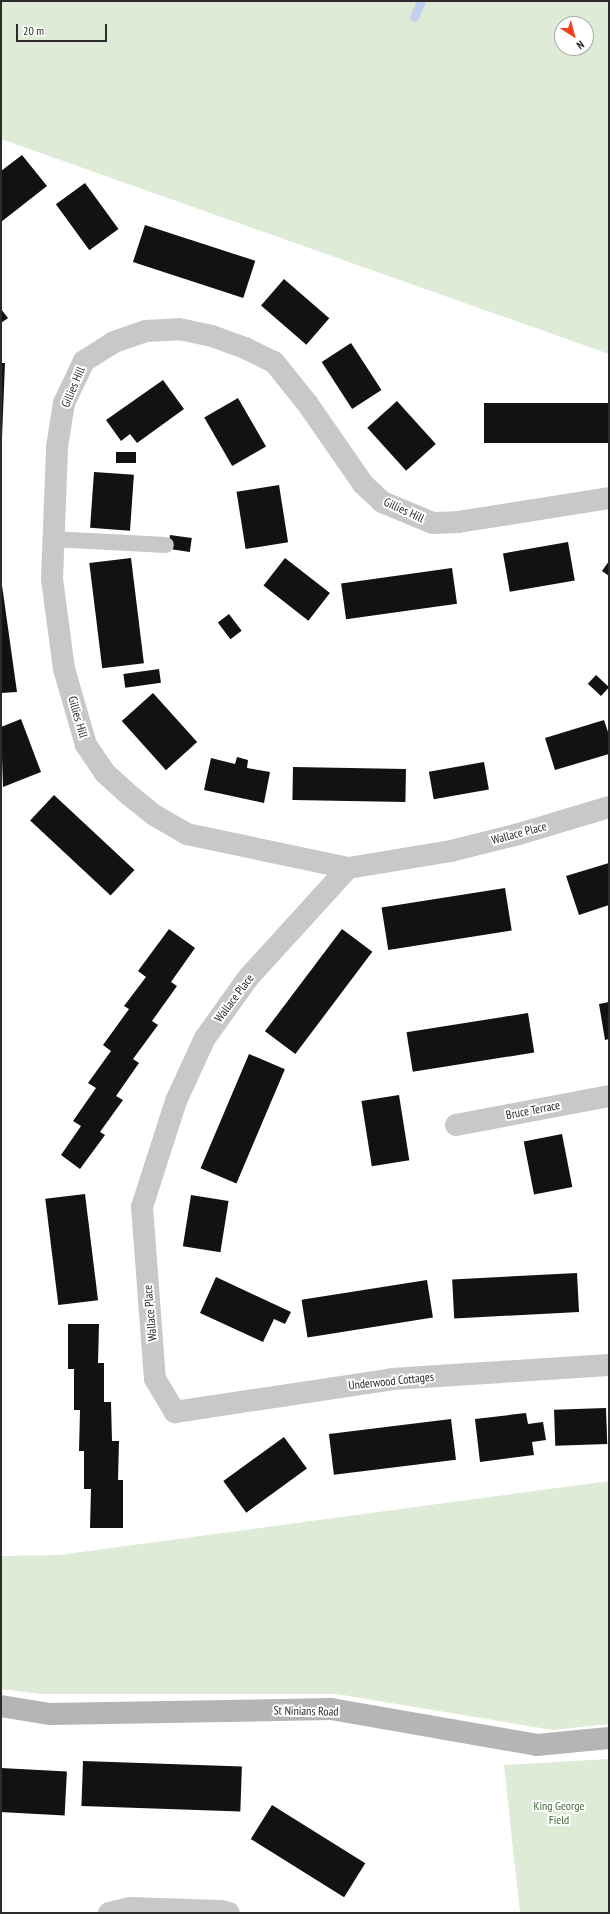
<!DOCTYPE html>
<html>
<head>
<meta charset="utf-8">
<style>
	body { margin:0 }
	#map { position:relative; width:610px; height:1914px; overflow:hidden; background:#fff; font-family:"PT Sans Narrow",sans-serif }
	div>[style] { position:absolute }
	.green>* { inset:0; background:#ddebd7 }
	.stream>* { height:9px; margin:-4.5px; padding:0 4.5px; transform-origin:4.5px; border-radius:4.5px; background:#c1d1ed }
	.building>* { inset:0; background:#121212; transform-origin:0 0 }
	.lane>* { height:16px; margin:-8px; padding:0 8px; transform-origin:8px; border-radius:8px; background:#c8c8c8 }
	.street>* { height:22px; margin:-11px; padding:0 11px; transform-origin:11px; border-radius:11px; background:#c8c8c8 }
	.secondary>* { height:22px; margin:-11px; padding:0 11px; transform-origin:11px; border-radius:11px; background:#b5b5b5 }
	span { translate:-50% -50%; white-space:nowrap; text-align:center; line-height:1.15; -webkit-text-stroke:4px #fff; paint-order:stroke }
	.street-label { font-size:12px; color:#2b2b2b }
	.park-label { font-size:12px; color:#416a36 }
	.frame { position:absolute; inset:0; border:2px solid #2b2b2b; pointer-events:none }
	.north { position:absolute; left:554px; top:16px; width:40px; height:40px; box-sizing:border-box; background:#fff; border:1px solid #aaa; border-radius:50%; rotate:144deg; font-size:11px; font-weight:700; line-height:16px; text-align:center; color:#2b2b2b }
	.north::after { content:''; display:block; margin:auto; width:14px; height:18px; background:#f4411c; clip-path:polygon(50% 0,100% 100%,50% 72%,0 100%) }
	.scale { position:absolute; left:16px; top:24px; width:91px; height:18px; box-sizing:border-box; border:2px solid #2b2b2b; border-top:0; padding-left:5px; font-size:12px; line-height:14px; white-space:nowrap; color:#2b2b2b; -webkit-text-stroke:3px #fff; paint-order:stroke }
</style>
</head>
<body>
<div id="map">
	<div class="green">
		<div style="clip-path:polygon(evenodd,1px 1px,609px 1px,609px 354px,1px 139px,1px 1px,562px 24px,586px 24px,586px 48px,562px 48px,562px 24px)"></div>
		<div style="clip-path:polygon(609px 1481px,609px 1724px,553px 1730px,337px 1694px,41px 1694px,1px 1689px,1px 1556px,59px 1555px)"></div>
		<div style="clip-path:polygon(609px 1759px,609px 1913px,520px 1913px,504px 1765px)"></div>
	</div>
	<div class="stream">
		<div style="left:414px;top:17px;width:17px;rotate:-66deg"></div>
	</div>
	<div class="building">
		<div style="clip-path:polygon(22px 155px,47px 186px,1px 222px,1px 171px)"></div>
		<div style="left:85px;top:183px;width:57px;height:36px;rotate:54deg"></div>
		<div style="left:145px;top:225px;width:116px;height:39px;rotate:18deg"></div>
		<div style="left:284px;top:279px;width:60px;height:35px;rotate:41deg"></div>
		<div style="clip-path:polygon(1px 309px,8px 318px,1px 323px)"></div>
		<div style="left:351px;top:343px;width:56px;height:35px;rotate:57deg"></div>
		<div style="clip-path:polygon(1px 363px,5px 363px,2px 438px,1px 438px)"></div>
		<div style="clip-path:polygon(163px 380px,184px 409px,137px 443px,130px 434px,121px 441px,106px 420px)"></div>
		<div style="left:238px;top:398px;width:56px;height:39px;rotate:60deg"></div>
		<div style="left:397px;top:401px;width:58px;height:40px;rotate:48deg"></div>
		<div style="left:609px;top:403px;width:40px;height:125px;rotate:90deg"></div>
		<div style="left:136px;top:452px;width:11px;height:20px;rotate:90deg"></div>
		<div style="left:94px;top:472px;width:40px;height:56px;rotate:4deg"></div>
		<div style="left:279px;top:485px;width:58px;height:43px;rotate:81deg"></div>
		<div style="left:170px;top:535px;width:22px;height:14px;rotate:8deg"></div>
		<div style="left:568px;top:542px;width:39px;height:66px;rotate:80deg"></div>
		<div style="left:131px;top:558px;width:106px;height:42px;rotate:83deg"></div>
		<div style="left:285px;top:558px;width:57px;height:35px;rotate:38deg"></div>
		<div style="clip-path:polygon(609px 561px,609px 576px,602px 571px)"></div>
		<div style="left:452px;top:568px;width:36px;height:112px;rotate:82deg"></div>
		<div style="clip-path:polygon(1px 578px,17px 692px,1px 693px)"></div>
		<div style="left:229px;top:614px;width:21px;height:14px;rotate:53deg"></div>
		<div style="left:159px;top:669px;width:14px;height:36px;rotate:82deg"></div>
		<div style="left:596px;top:675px;width:18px;height:12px;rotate:43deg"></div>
		<div style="left:153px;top:693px;width:66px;height:42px;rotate:48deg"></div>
		<div style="clip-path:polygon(21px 719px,41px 772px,3px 787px,1px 727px)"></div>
		<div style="clip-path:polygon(604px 720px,609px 735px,609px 754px,555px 770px,545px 738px)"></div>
		<div style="clip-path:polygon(237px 757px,248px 760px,247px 768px,270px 772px,264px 803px,204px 790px,211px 758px,235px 764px)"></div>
		<div style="left:484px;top:762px;width:28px;height:56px;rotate:80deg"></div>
		<div style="left:293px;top:767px;width:113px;height:33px;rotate:1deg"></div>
		<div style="left:54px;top:795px;width:110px;height:35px;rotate:43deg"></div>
		<div style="clip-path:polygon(609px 863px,609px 905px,579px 915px,566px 876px)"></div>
		<div style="left:505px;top:888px;width:43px;height:125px;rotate:81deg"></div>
		<div style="clip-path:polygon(169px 929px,195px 948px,171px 982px,177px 986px,152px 1021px,158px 1025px,133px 1059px,139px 1063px,116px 1096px,123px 1100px,100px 1132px,105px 1135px,80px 1169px,61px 1155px,81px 1126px,73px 1121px,96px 1088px,88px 1083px,111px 1051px,103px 1045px,129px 1009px,124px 1006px,146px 977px,138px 971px)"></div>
		<div style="left:342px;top:929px;width:38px;height:128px;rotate:37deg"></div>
		<div style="clip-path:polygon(609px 1002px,609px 1039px,605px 1040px,599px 1004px)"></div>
		<div style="left:528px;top:1013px;width:40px;height:123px;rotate:81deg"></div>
		<div style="left:249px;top:1054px;width:39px;height:124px;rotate:23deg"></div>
		<div style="left:399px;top:1095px;width:66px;height:38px;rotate:81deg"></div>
		<div style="left:562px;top:1134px;width:54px;height:39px;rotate:79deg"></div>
		<div style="left:85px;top:1194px;width:107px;height:40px;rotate:83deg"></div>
		<div style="left:191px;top:1195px;width:38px;height:52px;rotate:9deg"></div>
		<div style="left:577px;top:1273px;width:39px;height:125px;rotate:87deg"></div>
		<div style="clip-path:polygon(216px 1277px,291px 1312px,285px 1324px,274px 1319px,263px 1342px,200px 1313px)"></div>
		<div style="left:427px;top:1280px;width:38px;height:127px;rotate:81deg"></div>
		<div style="clip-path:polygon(68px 1324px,99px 1324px,98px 1363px,104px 1363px,104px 1402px,111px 1402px,112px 1441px,119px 1441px,118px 1480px,123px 1480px,123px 1528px,90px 1528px,91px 1489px,84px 1489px,84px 1451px,79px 1451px,80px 1410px,74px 1410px,74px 1369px,68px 1369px)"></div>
		<div style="left:606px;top:1408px;width:36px;height:52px;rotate:88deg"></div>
		<div style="clip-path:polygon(526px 1413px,528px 1424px,543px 1422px,546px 1440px,532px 1442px,534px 1455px,480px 1462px,475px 1419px)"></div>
		<div style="left:451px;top:1419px;width:41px;height:123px;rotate:83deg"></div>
		<div style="left:284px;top:1437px;width:39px;height:75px;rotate:54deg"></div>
		<div style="left:83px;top:1761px;width:159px;height:45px;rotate:2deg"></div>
		<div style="left:1px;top:1768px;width:66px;height:44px;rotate:3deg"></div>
		<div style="left:272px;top:1805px;width:110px;height:40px;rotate:32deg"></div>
	</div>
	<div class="lane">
		<div style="left:52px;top:539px;width:114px;rotate:3deg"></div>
	</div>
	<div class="street">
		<div style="left:609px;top:807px;width:94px;rotate:163.3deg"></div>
		<div style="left:519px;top:834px;width:70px;rotate:166deg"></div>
		<div style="left:451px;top:851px;width:104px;rotate:170.6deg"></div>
		<div style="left:348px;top:868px;width:149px;rotate:132.3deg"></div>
		<div style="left:248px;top:978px;width:74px;rotate:125.6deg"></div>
		<div style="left:205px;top:1038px;width:69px;rotate:114.7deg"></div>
		<div style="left:176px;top:1101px;width:111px;rotate:107.8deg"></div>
		<div style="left:142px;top:1207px;width:172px;rotate:85.7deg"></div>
		<div style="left:155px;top:1379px;width:39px;rotate:59deg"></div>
		<div style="left:175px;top:1412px;width:219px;rotate:-8.6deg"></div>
		<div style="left:392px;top:1379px;width:217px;rotate:-3.7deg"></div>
		<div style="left:348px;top:868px;width:165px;rotate:-168.1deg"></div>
		<div style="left:187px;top:834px;width:38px;rotate:-150deg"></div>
		<div style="left:154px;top:815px;width:36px;rotate:-141deg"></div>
		<div style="left:126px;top:792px;width:28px;rotate:-138deg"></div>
		<div style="left:105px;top:773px;width:34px;rotate:-124deg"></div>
		<div style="left:86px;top:745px;width:79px;rotate:-106.1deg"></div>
		<div style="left:64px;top:669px;width:91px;rotate:-97.6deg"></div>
		<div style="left:52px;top:579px;width:132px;rotate:-87.8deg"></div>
		<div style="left:57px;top:447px;width:45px;rotate:-81deg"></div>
		<div style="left:64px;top:403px;width:47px;rotate:-64.5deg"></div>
		<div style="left:84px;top:361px;width:36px;rotate:-32deg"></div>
		<div style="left:114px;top:342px;width:34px;rotate:-19deg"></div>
		<div style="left:146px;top:331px;width:33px;rotate:-3deg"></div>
		<div style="left:179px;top:329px;width:34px;rotate:12deg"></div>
		<div style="left:212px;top:336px;width:35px;rotate:20deg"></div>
		<div style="left:245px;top:348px;width:32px;rotate:26deg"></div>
		<div style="left:274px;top:362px;width:53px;rotate:51.2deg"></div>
		<div style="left:307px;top:403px;width:98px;rotate:55.3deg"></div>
		<div style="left:363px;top:484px;width:26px;rotate:43deg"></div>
		<div style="left:382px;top:502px;width:55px;rotate:22.4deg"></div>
		<div style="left:433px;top:523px;width:25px;rotate:-2deg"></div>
		<div style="left:458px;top:522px;width:153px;rotate:-9deg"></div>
		<div style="left:456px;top:1125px;width:156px;rotate:-10.7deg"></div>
		<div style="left:109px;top:1913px;width:22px;rotate:-13deg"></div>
		<div style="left:130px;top:1908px;width:91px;rotate:1.9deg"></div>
		<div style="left:221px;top:1911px;width:8px;rotate:14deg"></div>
	</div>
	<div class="secondary">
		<div style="left:1px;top:1706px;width:50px;rotate:9.3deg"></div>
		<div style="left:50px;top:1714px;width:281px;rotate:-1deg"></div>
		<div style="left:331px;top:1709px;width:209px;rotate:9.9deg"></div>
		<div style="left:537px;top:1745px;width:72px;rotate:-5.6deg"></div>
	</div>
	<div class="street-label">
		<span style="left:73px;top:387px;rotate:-67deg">Gillies Hill</span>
		<span style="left:404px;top:510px;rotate:25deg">Gillies Hill</span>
		<span style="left:78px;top:717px;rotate:74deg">Gillies Hill</span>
		<span style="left:519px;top:833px;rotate:-15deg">Wallace Place</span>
		<span style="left:234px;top:998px;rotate:-53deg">Wallace Place</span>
		<span style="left:533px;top:1110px;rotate:-11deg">Bruce Terrace</span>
		<span style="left:150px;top:1313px;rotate:-95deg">Wallace Place</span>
		<span style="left:391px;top:1381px;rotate:-6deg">Underwood Cottages</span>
		<span style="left:306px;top:1711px;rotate:1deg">St Ninians Road</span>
	</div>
	<div class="park-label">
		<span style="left:559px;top:1813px">King George<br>Field</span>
	</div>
	<div class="frame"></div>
	<div class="north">N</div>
	<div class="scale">20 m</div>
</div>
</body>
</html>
